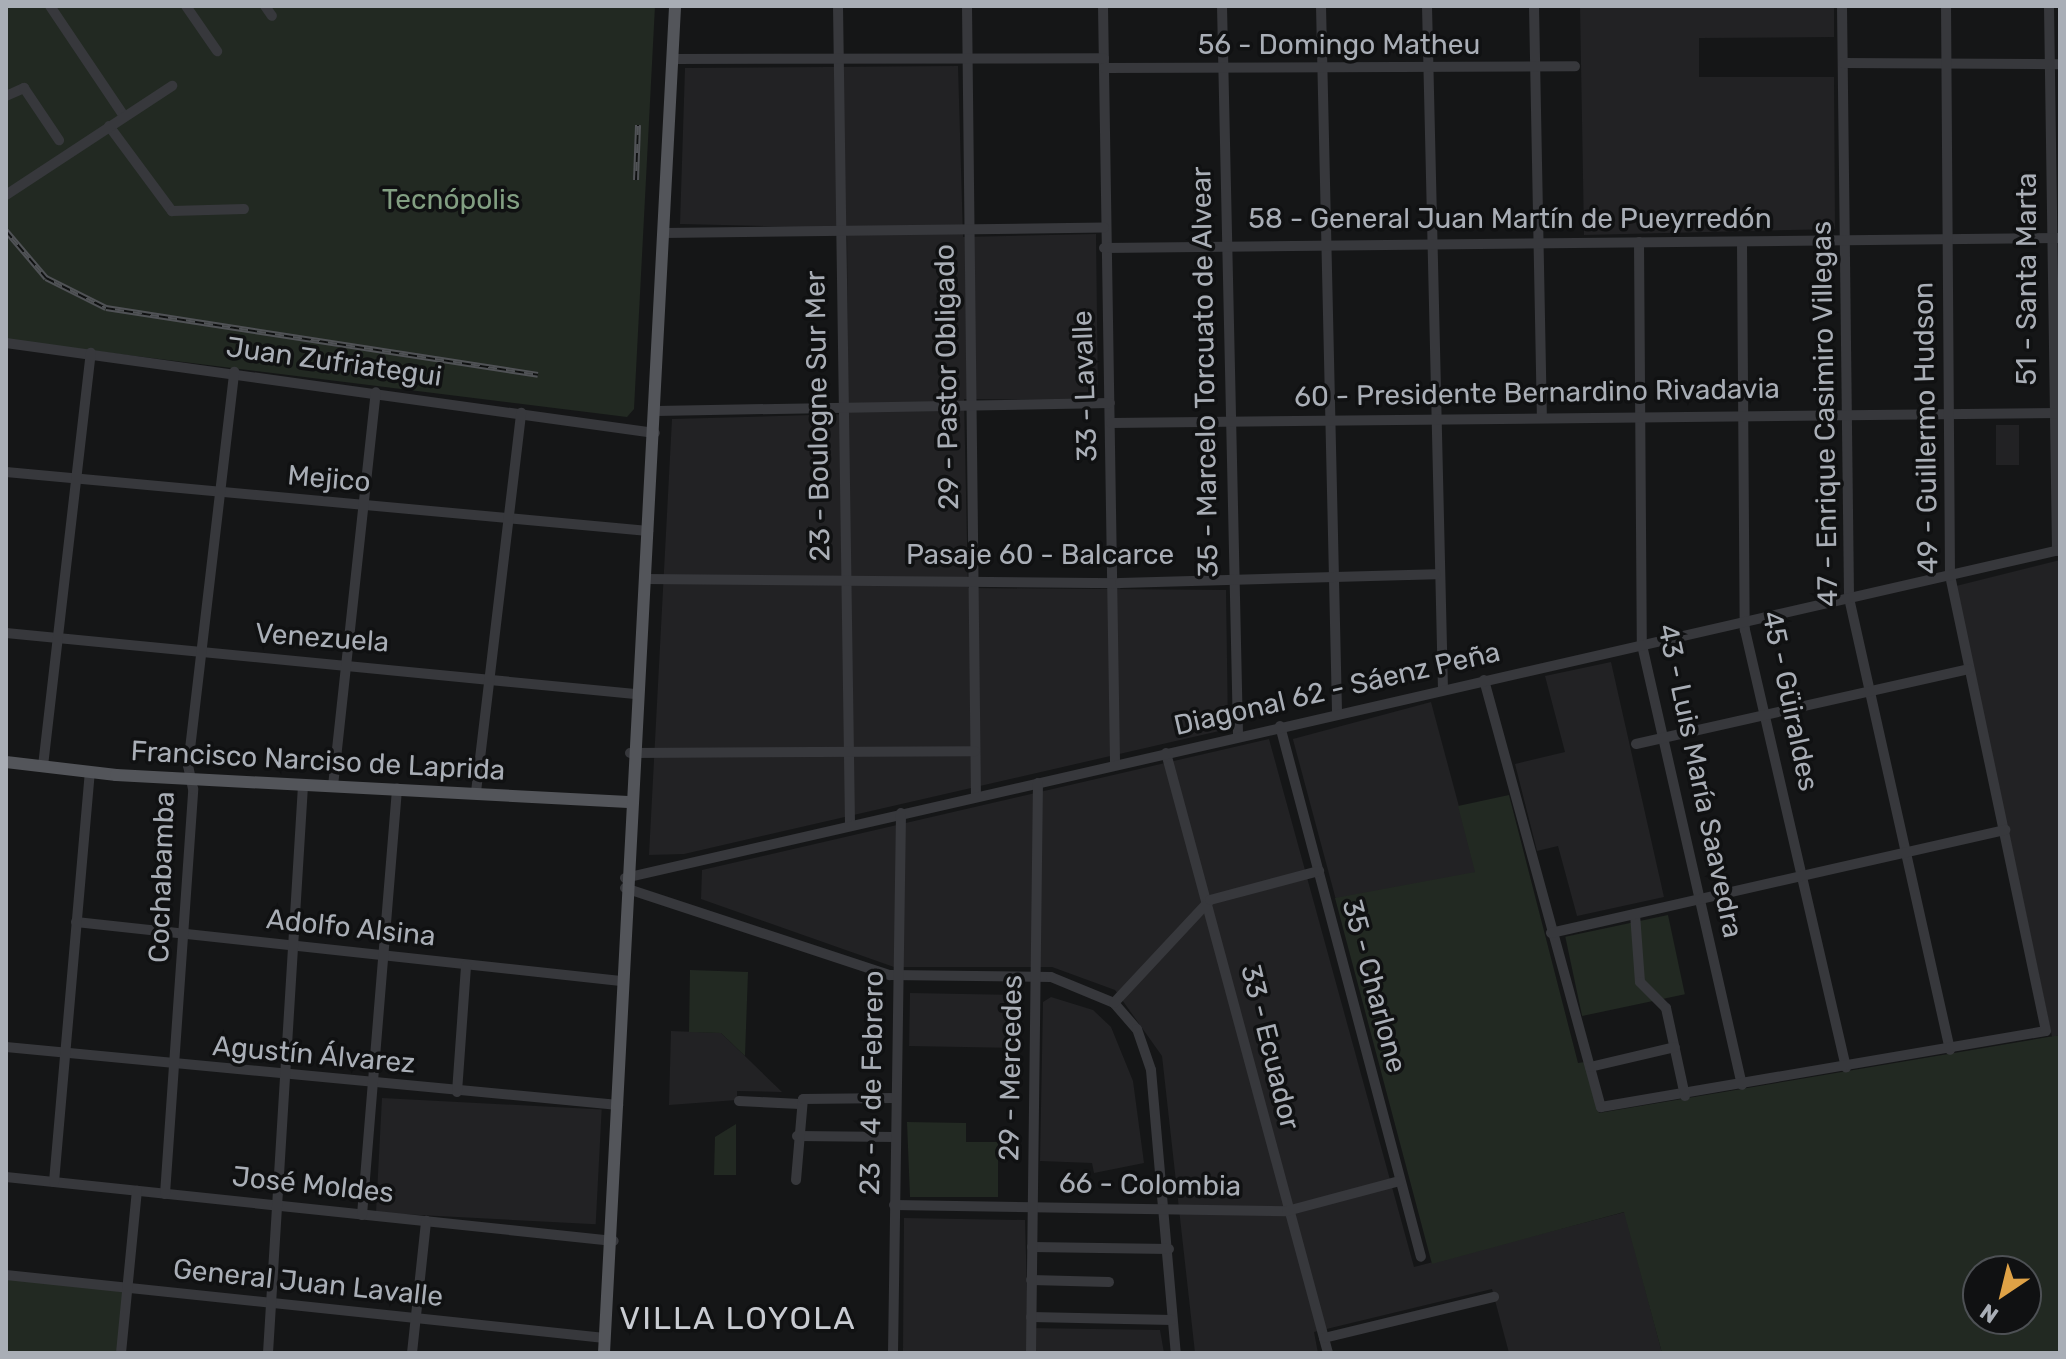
<!DOCTYPE html>
<html>
<head>
<meta charset="utf-8">
<style>
	body { margin:0 }
	#map { position:relative; width:2066px; height:1359px; overflow:hidden; background:#151617; font-family:Rubik,sans-serif }
	div>[style] { position:absolute }
	.built>* { inset:0; background:#222224; transform-origin:0 0 }
	.green>* { inset:0; background:#222922; transform-origin:0 0 }
	.minor>* { height:10px; margin:-5px; padding:0 5px; transform-origin:5px; border-radius:5px; background:#37383c }
	.major>* { height:12px; margin:-6px; padding:0 6px; transform-origin:6px; border-radius:6px; background:#53555a }
	.rail>* { height:6px; margin-top:-3px; transform-origin:0; background:repeating-linear-gradient(90deg,#101112 0 9px,#505256 0 18px); box-sizing:border-box; border-block:2px solid #505256 }
	span { translate:-50% -50%; white-space:nowrap; text-align:center; line-height:1.15; -webkit-text-stroke:7px #101112; paint-order:stroke }
	.street-label { font-size:28px; color:#a9aeb6 }
	.park-label { font-size:28px; color:#829f82 }
	.quarter-label { font-size:32px; color:#c9ccd2; letter-spacing:2px }
	.frame { position:absolute; inset:0; border:8px solid #a9aeb6; pointer-events:none }
	.north { position:absolute; left:1962px; top:1255px; width:80px; height:80px; box-sizing:border-box; background:#101112; border:2px solid #4d5054; border-radius:50%; rotate:215deg; font-size:22px; font-weight:700; line-height:32px; text-align:center; color:#a9aeb6 }
	.north::after { content:''; display:block; margin:auto; width:28px; height:36px; background:#dfa246; clip-path:polygon(50% 0,100% 100%,50% 72%,0 100%) }
</style>
</head>
<body>
<div id="map">
	<div class="built">
		<div style="clip-path:polygon(1580px 6px,1834px 6px,1834px 37px,1699px 38px,1699px 77px,1834px 77px,1835px 229px,1584px 235px)"></div>
		<div style="clip-path:polygon(958px 66px,963px 237px,1096px 234px,1098px 400px,964px 399px,968px 588px,1226px 590px,1228px 729px,684px 854px,649px 855px,672px 419px,848px 414px,847px 228px,680px 224px,685px 68px)"></div>
		<div style="left:1996px;top:425px;width:23px;height:40px"></div>
		<div style="clip-path:polygon(2060px 560px,2060px 1035px,2052px 1037px,1956px 586px)"></div>
		<div style="clip-path:polygon(1611px 662px,1664px 897px,1577px 916px,1558px 846px,1537px 851px,1515px 764px,1565px 752px,1545px 676px)"></div>
		<div style="left:1431px;top:702px;width:176px;height:143px;rotate:75deg"></div>
		<div style="clip-path:polygon(1269px 739px,1414px 1267px,1625px 1212px,1662px 1353px,1509px 1353px,1492px 1289px,1314px 1332px,1318px 1353px,1195px 1353px,1162px 1056px,1115px 990px,1052px 967px,894px 967px,701px 899px,702px 870px)"></div>
		<div style="left:910px;top:993px;width:111px;height:53px;rotate:1deg"></div>
		<div style="clip-path:polygon(1051px 997px,1093px 1010px,1111px 1027px,1133px 1081px,1144px 1163px,1094px 1173px,1092px 1163px,1040px 1161px,1043px 1002px)"></div>
		<div style="clip-path:polygon(671px 1031px,721px 1033px,782px 1092px,737px 1091px,737px 1100px,669px 1105px)"></div>
		<div style="left:382px;top:1098px;width:220px;height:115px;rotate:3deg"></div>
		<div style="clip-path:polygon(904px 1218px,1025px 1220px,1028px 1328px,1160px 1330px,1164px 1353px,903px 1353px)"></div>
	</div>
	<div class="green">
		<div style="clip-path:polygon(6px 6px,655px 6px,634px 409px,627px 417px,6px 340px)"></div>
		<div style="clip-path:polygon(evenodd,1509px 795px,1578px 1063px,1585px 1062px,1599px 1113px,2060px 1035px,2060px 1353px,1662px 1353px,1624px 1212px,1432px 1264px,1335px 898px,1475px 872px,1458px 806px,1509px 795px,1978px 1271px,2026px 1271px,2026px 1319px,1978px 1319px,1978px 1271px)"></div>
		<div style="left:1668px;top:915px;width:81px;height:105px;rotate:78deg"></div>
		<div style="clip-path:polygon(690px 970px,748px 972px,745px 1056px,721px 1033px,689px 1032px)"></div>
		<div style="clip-path:polygon(907px 1122px,966px 1123px,966px 1142px,998px 1142px,998px 1197px,910px 1197px)"></div>
		<div style="clip-path:polygon(736px 1124px,736px 1175px,714px 1175px,715px 1137px)"></div>
		<div style="clip-path:polygon(6px 1277px,125px 1292px,117px 1353px,6px 1353px)"></div>
	</div>
	<div class="minor">
		<div style="left:50px;top:6px;width:133px;rotate:56.1deg"></div>
		<div style="left:186px;top:6px;width:55px;rotate:55.4deg"></div>
		<div style="left:265px;top:6px;width:12px;rotate:55deg"></div>
		<div style="left:838px;top:6px;width:820px;rotate:89.16deg"></div>
		<div style="left:967px;top:6px;width:790px;rotate:89.35deg"></div>
		<div style="left:1103px;top:6px;width:758px;rotate:89.09deg"></div>
		<div style="left:1222px;top:6px;width:730px;rotate:88.74deg"></div>
		<div style="left:1321px;top:6px;width:707px;rotate:88.7deg"></div>
		<div style="left:1427px;top:6px;width:683px;rotate:88.66deg"></div>
		<div style="left:1534px;top:6px;width:410px;rotate:88.9deg"></div>
		<div style="left:1842px;top:6px;width:592px;rotate:89.32deg"></div>
		<div style="left:1849px;top:598px;width:463px;rotate:77.4deg"></div>
		<div style="left:2049px;top:6px;width:545px;rotate:89.16deg"></div>
		<div style="left:673px;top:59px;width:431px;rotate:-0.1deg"></div>
		<div style="left:1843px;top:63px;width:217px;rotate:0.3deg"></div>
		<div style="left:1104px;top:68px;width:471px;rotate:-0.2deg"></div>
		<div style="left:6px;top:96px;width:20px;rotate:-24deg"></div>
		<div style="left:24px;top:88px;width:63px;rotate:56.1deg"></div>
		<div style="left:109px;top:126px;width:106px;rotate:53.5deg"></div>
		<div style="left:172px;top:211px;width:72px;rotate:-1.6deg"></div>
		<div style="left:6px;top:195px;width:199px;rotate:-33.3deg"></div>
		<div style="left:664px;top:233px;width:440px;rotate:-0.7deg"></div>
		<div style="left:1639px;top:242px;width:403px;rotate:89.6deg"></div>
		<div style="left:1642px;top:645px;width:451px;rotate:77.2deg"></div>
		<div style="left:1742px;top:243px;width:387px;rotate:89.6deg"></div>
		<div style="left:1745px;top:630px;width:449px;rotate:77deg"></div>
		<div style="left:1104px;top:248px;width:956px;rotate:-0.6deg"></div>
		<div style="left:6px;top:343px;width:655px;rotate:7.9deg"></div>
		<div style="left:656px;top:411px;width:454px;rotate:-1deg"></div>
		<div style="left:1111px;top:423px;width:949px;rotate:-0.6deg"></div>
		<div style="left:6px;top:472px;width:645px;rotate:5.25deg"></div>
		<div style="left:644px;top:579px;width:476px;rotate:0.5deg"></div>
		<div style="left:1120px;top:583px;width:316px;rotate:-1.6deg"></div>
		<div style="left:6px;top:633px;width:632px;rotate:5.54deg"></div>
		<div style="left:1484px;top:680px;width:443px;rotate:74.7deg"></div>
		<div style="left:1601px;top:1107px;width:451px;rotate:-9.7deg"></div>
		<div style="left:2046px;top:1031px;width:465px;rotate:-101.9deg"></div>
		<div style="left:1950px;top:576px;width:570px;rotate:-90.4deg"></div>
		<div style="left:1280px;top:726px;width:549px;rotate:75.13deg"></div>
		<div style="left:1636px;top:744px;width:341px;rotate:-12.7deg"></div>
		<div style="left:630px;top:753px;width:345px;rotate:-0.3deg"></div>
		<div style="left:1166px;top:753px;width:621px;rotate:74.89deg"></div>
		<div style="left:43px;top:766px;width:416px;rotate:-83.4deg"></div>
		<div style="left:333px;top:786px;width:396px;rotate:-83.8deg"></div>
		<div style="left:476px;top:792px;width:382px;rotate:-83.2deg"></div>
		<div style="left:625px;top:878px;width:1472px;rotate:-12.88deg"></div>
		<div style="left:625px;top:888px;width:279px;rotate:18.2deg"></div>
		<div style="left:890px;top:975px;width:161px;rotate:0.7deg"></div>
		<div style="left:1051px;top:977px;width:68px;rotate:22.4deg"></div>
		<div style="left:1114px;top:1003px;width:35px;rotate:49deg"></div>
		<div style="left:1137px;top:1029px;width:43px;rotate:71.1deg"></div>
		<div style="left:1151px;top:1070px;width:284px;rotate:85deg"></div>
		<div style="left:1635px;top:914px;width:68px;rotate:85.8deg"></div>
		<div style="left:1640px;top:982px;width:37px;rotate:45deg"></div>
		<div style="left:1666px;top:1008px;width:90px;rotate:77.8deg"></div>
		<div style="left:76px;top:922px;width:548px;rotate:6.18deg"></div>
		<div style="left:1551px;top:933px;width:466px;rotate:-12.8deg"></div>
		<div style="left:1114px;top:1003px;width:141px;rotate:-47deg"></div>
		<div style="left:1210px;top:900px;width:113px;rotate:-14.9deg"></div>
		<div style="left:6px;top:1047px;width:615px;rotate:5.41deg"></div>
		<div style="left:1590px;top:1067px;width:87px;rotate:-13.2deg"></div>
		<div style="left:457px;top:1092px;width:127px;rotate:-85.9deg"></div>
		<div style="left:739px;top:1101px;width:61px;rotate:2.8deg"></div>
		<div style="left:797px;top:1136px;width:98px;rotate:0.6deg"></div>
		<div style="left:6px;top:1177px;width:611px;rotate:6.01deg"></div>
		<div style="left:796px;top:1180px;width:81px;rotate:-85.1deg"></div>
		<div style="left:803px;top:1099px;width:92px;rotate:-0.6deg"></div>
		<div style="left:54px;top:1182px;width:412px;rotate:-85deg"></div>
		<div style="left:165px;top:1194px;width:406px;rotate:-86deg"></div>
		<div style="left:193px;top:789px;width:24px;rotate:-102deg"></div>
		<div style="left:188px;top:766px;width:397px;rotate:-83.3deg"></div>
		<div style="left:894px;top:1205px;width:393px;rotate:0.9deg"></div>
		<div style="left:1287px;top:1211px;width:117px;rotate:-14.9deg"></div>
		<div style="left:362px;top:1215px;width:428px;rotate:-85.3deg"></div>
		<div style="left:1032px;top:1247px;width:137px;rotate:0.8deg"></div>
		<div style="left:6px;top:1275px;width:602px;rotate:6deg"></div>
		<div style="left:1031px;top:1280px;width:78px;rotate:1.5deg"></div>
		<div style="left:1031px;top:1317px;width:141px;rotate:1.2deg"></div>
		<div style="left:1324px;top:1338px;width:175px;rotate:-13.6deg"></div>
		<div style="left:121px;top:1353px;width:163px;rotate:-84.4deg"></div>
		<div style="left:268px;top:1353px;width:569px;rotate:-86.47deg"></div>
		<div style="left:412px;top:1353px;width:133px;rotate:-83.9deg"></div>
		<div style="left:893px;top:1353px;width:540px;rotate:-89.15deg"></div>
		<div style="left:1031px;top:1353px;width:570px;rotate:-89.3deg"></div>
	</div>
	<div class="major">
		<div style="left:6px;top:762px;width:111px;rotate:6.7deg"></div>
		<div style="left:116px;top:775px;width:513px;rotate:3.02deg"></div>
		<div style="left:604px;top:1353px;width:1349px;rotate:-86.98deg"></div>
	</div>
	<div class="rail">
		<div style="left:636px;top:180px;width:55px;rotate:-87.9deg"></div>
		<div style="left:6px;top:231px;width:62px;rotate:49.6deg"></div>
		<div style="left:46px;top:278px;width:67px;rotate:26.6deg"></div>
		<div style="left:106px;top:308px;width:437px;rotate:8.8deg"></div>
	</div>
	<div class="street-label">
		<span style="left:1339px;top:45px">56 - Domingo Matheu</span>
		<span style="left:1510px;top:219px">58 - General Juan Martín de Pueyrredón</span>
		<span style="left:2027px;top:279px;rotate:-90deg">51 - Santa Marta</span>
		<span style="left:334px;top:362px;rotate:8deg">Juan Zufriategui</span>
		<span style="left:1205px;top:372px;rotate:-91deg">35 - Marcelo Torcuato de Alvear</span>
		<span style="left:947px;top:377px;rotate:-91deg">29 - Pastor Obligado</span>
		<span style="left:1085px;top:386px;rotate:-92deg">33 - Lavalle</span>
		<span style="left:1537px;top:393px;rotate:-1deg">60 - Presidente Bernardino Rivadavia</span>
		<span style="left:1825px;top:414px;rotate:-91deg">47 - Enrique Casimiro Villegas</span>
		<span style="left:818px;top:416px;rotate:-91deg">23 - Boulogne Sur Mer</span>
		<span style="left:1926px;top:428px;rotate:-91deg">49 - Guillermo Hudson</span>
		<span style="left:329px;top:479px;rotate:5deg">Mejico</span>
		<span style="left:1040px;top:555px">Pasaje 60 - Balcarce</span>
		<span style="left:322px;top:638px;rotate:4deg">Venezuela</span>
		<span style="left:1337px;top:689px;rotate:-13deg">Diagonal 62 - Sáenz Peña</span>
		<span style="left:1790px;top:701px;rotate:78deg">45 - Güiraldes</span>
		<span style="left:318px;top:761px;rotate:3deg">Francisco Narciso de Laprida</span>
		<span style="left:1700px;top:781px;rotate:78deg">43 - Luis María Saavedra</span>
		<span style="left:162px;top:877px;rotate:-88deg">Cochabamba</span>
		<span style="left:351px;top:928px;rotate:6deg">Adolfo Alsina</span>
		<span style="left:1374px;top:986px;rotate:75deg">35 - Charlone</span>
		<span style="left:1270px;top:1047px;rotate:76deg">33 - Ecuador</span>
		<span style="left:314px;top:1055px;rotate:5deg">Agustín Álvarez</span>
		<span style="left:1011px;top:1068px;rotate:-89deg">29 - Mercedes</span>
		<span style="left:872px;top:1083px;rotate:-89deg">23 - 4 de Febrero</span>
		<span style="left:313px;top:1185px;rotate:6deg">José Moldes</span>
		<span style="left:1150px;top:1185px;rotate:1deg">66 - Colombia</span>
		<span style="left:308px;top:1283px;rotate:6deg">General Juan Lavalle</span>
	</div>
	<div class="park-label">
		<span style="left:451px;top:200px">Tecnópolis</span>
	</div>
	<div class="quarter-label">
		<span style="left:738px;top:1318px">VILLA LOYOLA</span>
	</div>
	<div class="frame"></div>
	<div class="north">N</div>
</div>
</body>
</html>
